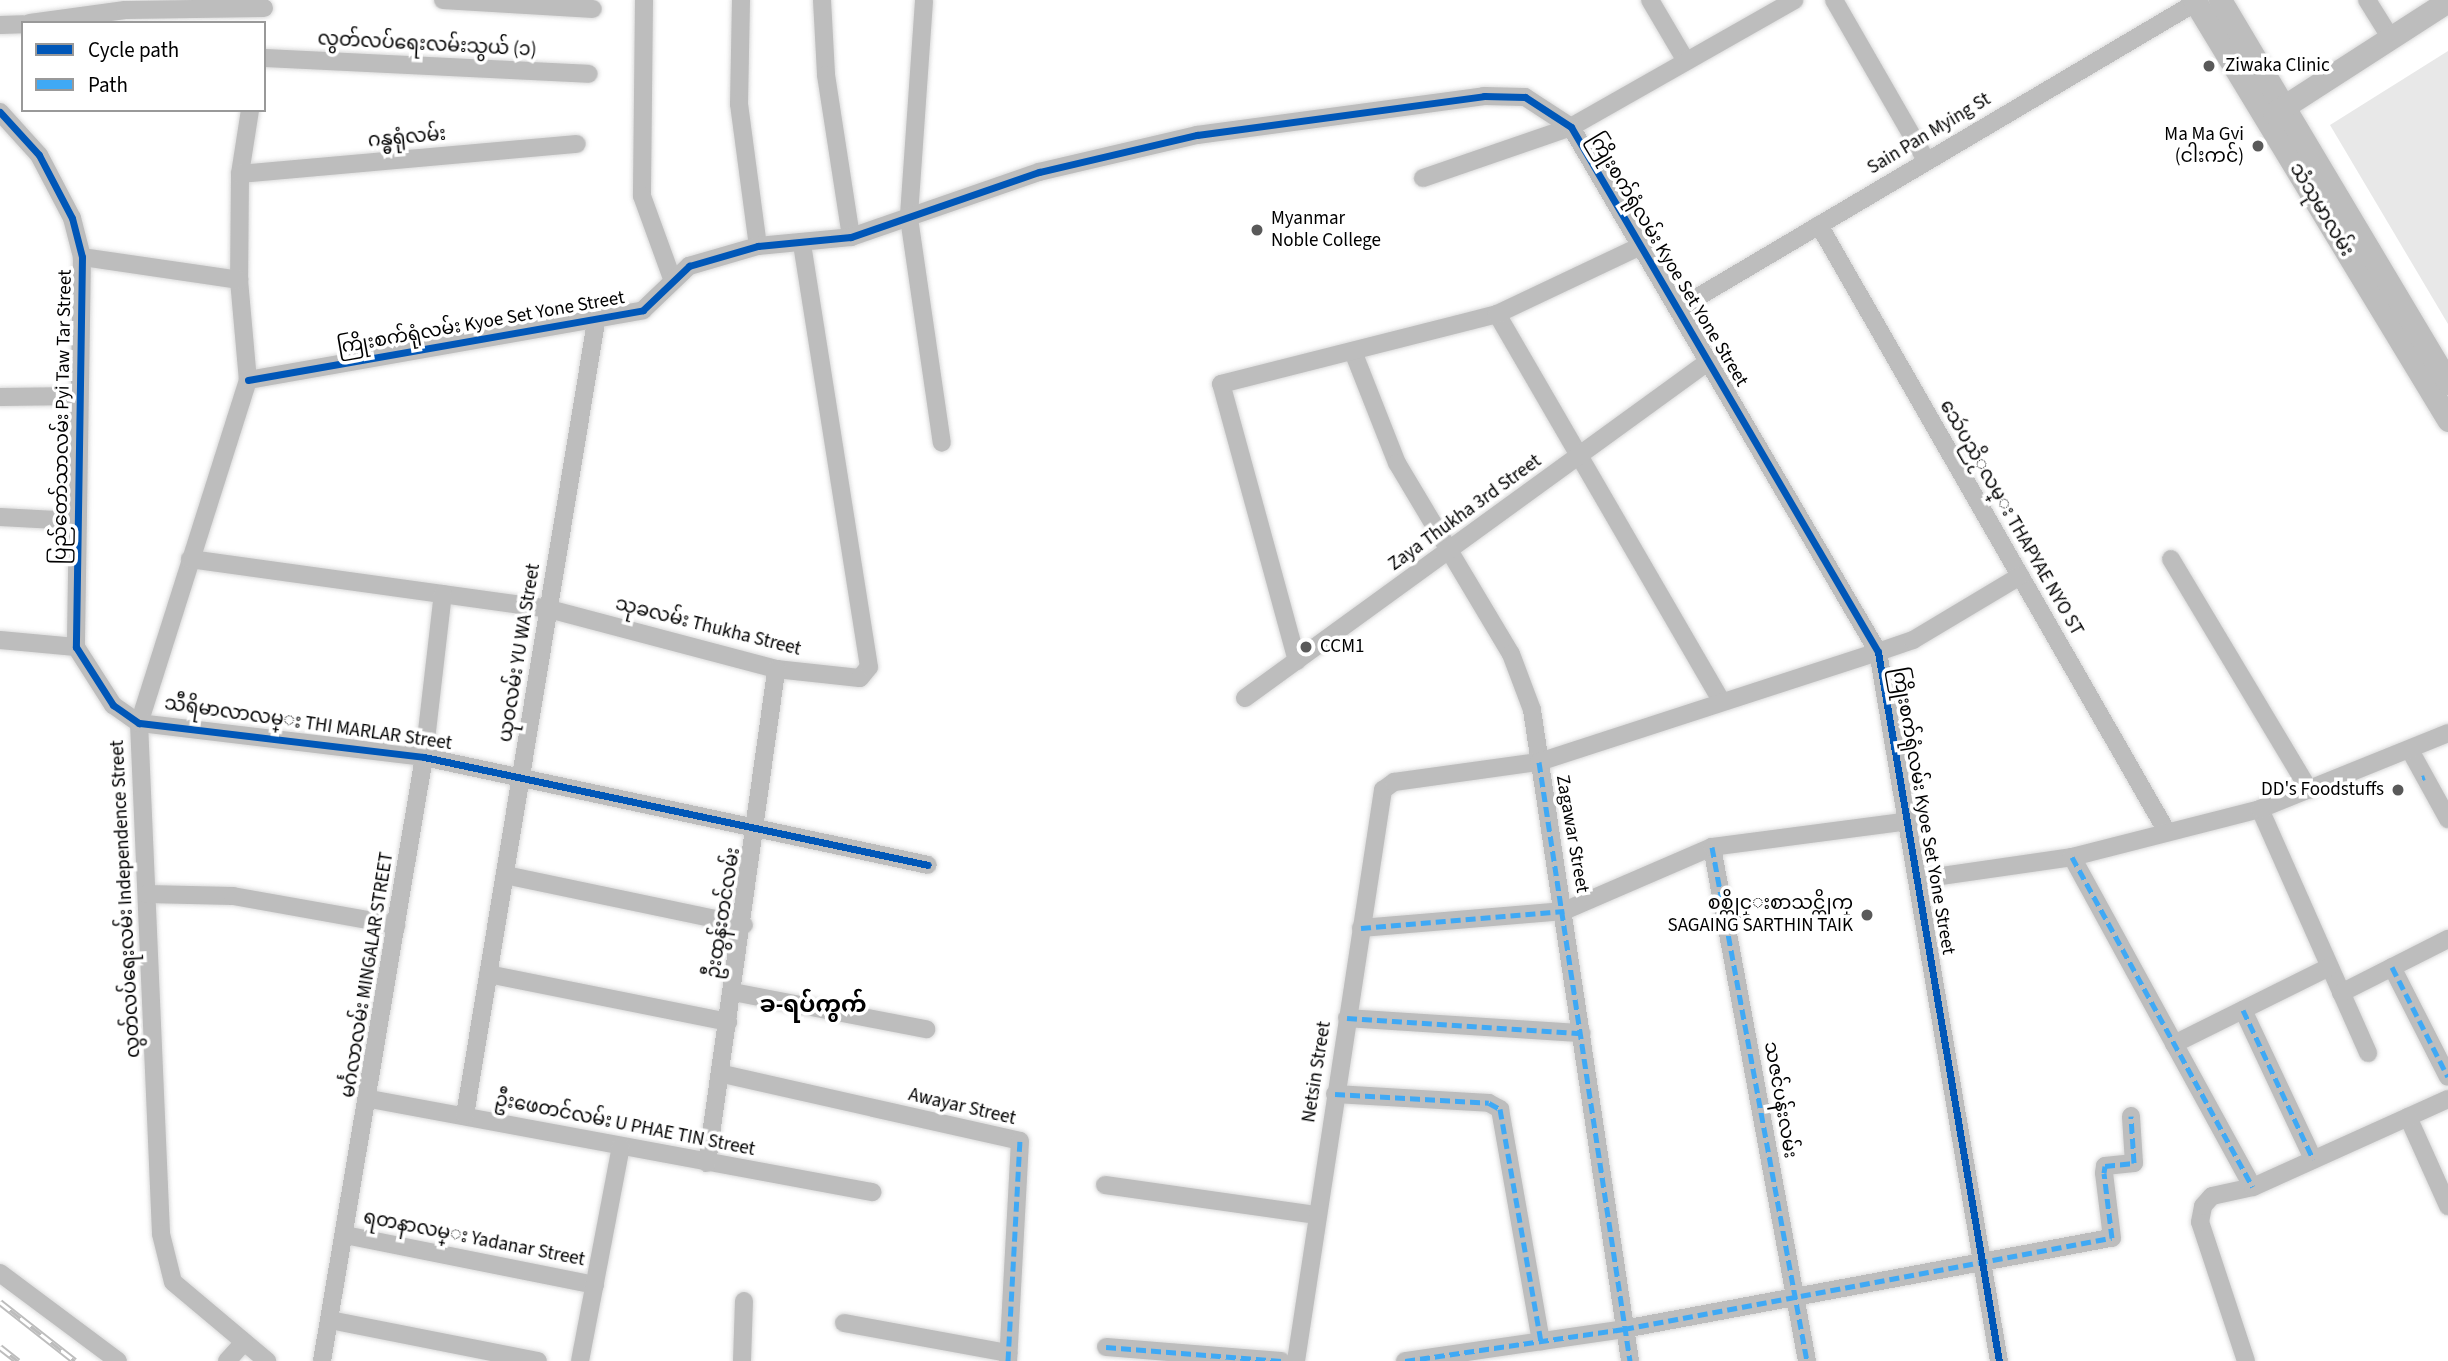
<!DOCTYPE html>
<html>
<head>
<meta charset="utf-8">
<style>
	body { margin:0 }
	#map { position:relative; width:2448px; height:1361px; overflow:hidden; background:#fff; font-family:"Source Sans 3","Noto Sans Myanmar",sans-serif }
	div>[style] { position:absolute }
	.green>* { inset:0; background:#e8e8e8 }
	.roads { filter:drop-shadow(0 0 2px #dbdbdb) drop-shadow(0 0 2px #dbdbdb) }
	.minor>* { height:18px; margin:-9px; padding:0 9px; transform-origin:9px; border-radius:9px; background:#bdbdbd }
	.major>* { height:23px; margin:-11.5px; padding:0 11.5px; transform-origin:11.5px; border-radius:11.5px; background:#bdbdbd }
	.rail>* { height:7px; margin-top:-3.5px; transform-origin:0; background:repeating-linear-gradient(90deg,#fff 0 13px,#bdbdbd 0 26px); box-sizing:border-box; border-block:2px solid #bdbdbd }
	.quiet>* { height:5px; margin-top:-2.5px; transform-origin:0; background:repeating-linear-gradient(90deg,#3fa9f5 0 10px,transparent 0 15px) }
	.cycleway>* { height:7px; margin:-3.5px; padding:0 3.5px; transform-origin:3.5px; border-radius:3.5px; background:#0057b8 }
	.dots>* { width:19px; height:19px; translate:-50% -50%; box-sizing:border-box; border:4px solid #fff; border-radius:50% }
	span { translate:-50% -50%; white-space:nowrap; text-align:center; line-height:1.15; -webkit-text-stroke:7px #fff; paint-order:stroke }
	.street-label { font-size:19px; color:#000 }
	.poi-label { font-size:19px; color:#000 }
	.left { translate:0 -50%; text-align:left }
	.right { translate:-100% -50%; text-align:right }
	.quarter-label { font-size:23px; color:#000; font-weight:700 }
	.legend { position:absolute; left:21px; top:21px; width:245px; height:91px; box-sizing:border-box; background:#fff; border:2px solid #999; margin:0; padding:9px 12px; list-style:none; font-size:21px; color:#000 }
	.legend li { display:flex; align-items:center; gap:14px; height:35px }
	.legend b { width:35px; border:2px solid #999 }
</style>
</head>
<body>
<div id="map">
	<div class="green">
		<div style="clip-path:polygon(2448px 51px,2448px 324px,2330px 125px)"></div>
	</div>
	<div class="roads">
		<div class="minor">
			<div style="left:443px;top:0;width:150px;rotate:3.4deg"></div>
			<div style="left:644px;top:0;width:196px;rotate:90.6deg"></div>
			<div style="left:642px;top:196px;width:90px;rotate:70deg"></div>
			<div style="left:741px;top:0;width:104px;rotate:91.1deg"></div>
			<div style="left:739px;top:104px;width:143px;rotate:82.4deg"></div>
			<div style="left:822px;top:0;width:75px;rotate:86.9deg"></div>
			<div style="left:826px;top:75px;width:164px;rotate:81.2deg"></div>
			<div style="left:1650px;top:0;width:71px;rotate:59.5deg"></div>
			<div style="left:1834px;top:0;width:185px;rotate:60.1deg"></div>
			<div style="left:2367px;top:0;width:44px;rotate:58.1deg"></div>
			<div style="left:924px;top:1px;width:218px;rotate:94deg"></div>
			<div style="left:909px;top:218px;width:227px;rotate:81.7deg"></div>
			<div style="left:30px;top:23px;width:96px;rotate:-7.8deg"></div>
			<div style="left:125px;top:10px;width:139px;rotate:-0.8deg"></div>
			<div style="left:0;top:25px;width:23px;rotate:-2deg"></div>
			<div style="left:264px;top:58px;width:325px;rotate:2.8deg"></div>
			<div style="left:250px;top:110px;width:65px;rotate:98.9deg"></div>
			<div style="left:240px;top:174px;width:106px;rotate:90.5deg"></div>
			<div style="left:239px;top:280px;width:100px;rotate:84.9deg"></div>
			<div style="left:248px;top:380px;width:360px;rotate:107.6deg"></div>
			<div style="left:139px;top:723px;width:511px;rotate:87.53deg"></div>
			<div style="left:161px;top:1234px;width:49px;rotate:76deg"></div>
			<div style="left:173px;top:1282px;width:123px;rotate:40deg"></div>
			<div style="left:0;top:112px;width:58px;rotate:47.8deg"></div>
			<div style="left:39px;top:155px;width:71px;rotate:62.4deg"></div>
			<div style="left:72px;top:218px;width:40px;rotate:75.6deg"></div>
			<div style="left:82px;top:257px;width:390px;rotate:90.9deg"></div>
			<div style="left:76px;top:647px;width:69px;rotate:57.5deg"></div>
			<div style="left:113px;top:705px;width:32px;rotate:35deg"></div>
			<div style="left:139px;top:723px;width:287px;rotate:6.8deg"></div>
			<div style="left:424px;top:757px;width:515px;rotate:12.09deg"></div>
			<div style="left:240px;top:174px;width:338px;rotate:-5.1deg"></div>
			<div style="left:1423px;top:178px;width:157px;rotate:-19deg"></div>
			<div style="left:1571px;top:127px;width:257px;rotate:-29.6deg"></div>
			<div style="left:1819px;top:225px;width:700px;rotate:60.17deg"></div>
			<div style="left:82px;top:257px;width:159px;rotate:8.3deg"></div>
			<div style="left:1681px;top:307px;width:603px;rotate:-30.61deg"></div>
			<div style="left:1497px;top:314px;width:447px;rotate:59.9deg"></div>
			<div style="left:1354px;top:354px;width:117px;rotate:68.5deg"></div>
			<div style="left:1397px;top:463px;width:222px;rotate:59.2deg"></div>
			<div style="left:1511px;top:654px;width:60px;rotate:69.4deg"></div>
			<div style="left:1532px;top:710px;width:658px;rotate:81.44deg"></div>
			<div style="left:248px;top:380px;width:401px;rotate:-10deg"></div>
			<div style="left:643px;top:310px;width:64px;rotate:-43.7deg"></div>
			<div style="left:689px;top:266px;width:72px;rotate:-16.2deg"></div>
			<div style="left:758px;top:246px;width:93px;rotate:-5.5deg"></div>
			<div style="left:851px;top:237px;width:199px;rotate:-19.1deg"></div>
			<div style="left:1039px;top:172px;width:162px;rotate:-13.2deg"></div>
			<div style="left:1197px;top:135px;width:290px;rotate:-7.7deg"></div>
			<div style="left:1484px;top:96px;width:41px;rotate:1.4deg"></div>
			<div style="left:1525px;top:97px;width:55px;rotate:33.1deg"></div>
			<div style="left:1571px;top:127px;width:608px;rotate:59.68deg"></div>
			<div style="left:1878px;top:652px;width:719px;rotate:80.32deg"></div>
			<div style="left:0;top:397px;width:78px;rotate:-0.7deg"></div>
			<div style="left:0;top:517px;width:75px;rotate:3.1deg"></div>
			<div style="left:190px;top:559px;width:362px;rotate:7.9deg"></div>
			<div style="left:549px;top:609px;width:235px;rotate:14.8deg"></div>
			<div style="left:776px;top:669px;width:84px;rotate:6.1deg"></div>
			<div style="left:860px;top:678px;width:14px;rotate:-51deg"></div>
			<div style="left:869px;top:667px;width:430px;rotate:-99deg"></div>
			<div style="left:2171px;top:559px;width:269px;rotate:59.1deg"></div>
			<div style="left:0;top:640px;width:76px;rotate:5.3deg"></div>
			<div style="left:1297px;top:661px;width:287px;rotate:-105.3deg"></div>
			<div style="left:1221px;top:384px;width:285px;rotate:-14.2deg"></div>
			<div style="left:1497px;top:314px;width:159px;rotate:-25.3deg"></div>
			<div style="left:1245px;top:698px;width:573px;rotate:-35.99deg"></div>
			<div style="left:2411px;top:752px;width:77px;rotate:61.1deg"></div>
			<div style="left:2260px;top:809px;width:267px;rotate:66.1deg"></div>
			<div style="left:1712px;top:847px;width:523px;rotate:79.53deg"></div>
			<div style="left:2072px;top:857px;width:376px;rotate:61.3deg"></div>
			<div style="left:505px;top:875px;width:244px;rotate:11.8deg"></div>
			<div style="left:1920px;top:879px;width:154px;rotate:-8.2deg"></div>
			<div style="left:2072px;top:857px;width:194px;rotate:-14.3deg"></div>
			<div style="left:2260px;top:809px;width:203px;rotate:-22deg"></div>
			<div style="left:147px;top:894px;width:86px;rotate:1.3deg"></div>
			<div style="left:233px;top:896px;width:166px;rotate:10.1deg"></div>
			<div style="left:1361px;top:928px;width:204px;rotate:-4.8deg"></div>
			<div style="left:1564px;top:911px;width:161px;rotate:-23.4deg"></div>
			<div style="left:1712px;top:847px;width:199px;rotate:-7.5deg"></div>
			<div style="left:2392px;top:967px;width:123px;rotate:63deg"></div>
			<div style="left:488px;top:974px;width:245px;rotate:11.3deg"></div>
			<div style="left:733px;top:992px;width:197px;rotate:10.9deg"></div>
			<div style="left:2341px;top:993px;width:120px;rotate:-26.8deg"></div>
			<div style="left:2243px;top:1010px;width:165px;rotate:64.8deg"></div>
			<div style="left:1347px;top:1018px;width:235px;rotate:3.7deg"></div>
			<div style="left:2174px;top:1044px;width:173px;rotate:-26.4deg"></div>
			<div style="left:723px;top:1074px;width:304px;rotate:12.7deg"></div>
			<div style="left:1020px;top:1141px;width:220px;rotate:93.1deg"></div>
			<div style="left:1335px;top:1094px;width:154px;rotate:3.3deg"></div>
			<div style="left:1489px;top:1103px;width:13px;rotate:29deg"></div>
			<div style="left:1500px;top:1109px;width:236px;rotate:80deg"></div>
			<div style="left:370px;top:1099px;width:511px;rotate:10.5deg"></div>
			<div style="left:465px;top:1115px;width:804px;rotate:-80.62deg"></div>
			<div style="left:2408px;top:1117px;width:98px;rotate:65.8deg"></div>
			<div style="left:707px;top:1163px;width:499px;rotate:-82deg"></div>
			<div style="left:1105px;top:1185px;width:214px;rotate:8.1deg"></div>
			<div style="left:345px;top:1235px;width:255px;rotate:11.3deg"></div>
			<div style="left:0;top:1273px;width:147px;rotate:36.7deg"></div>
			<div style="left:330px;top:1320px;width:212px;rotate:11.2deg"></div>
			<div style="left:844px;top:1323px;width:167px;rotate:10.4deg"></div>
			<div style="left:1106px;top:1347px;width:176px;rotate:4.6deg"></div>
			<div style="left:227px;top:1361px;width:25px;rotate:-48deg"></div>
			<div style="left:322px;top:1361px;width:613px;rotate:-80.41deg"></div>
			<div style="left:424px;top:757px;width:164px;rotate:-83.4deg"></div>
			<div style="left:580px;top:1361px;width:218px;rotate:-79.2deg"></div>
			<div style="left:742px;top:1361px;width:60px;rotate:-88.1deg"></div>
			<div style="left:1296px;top:1361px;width:578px;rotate:-81.34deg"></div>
			<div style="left:1383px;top:790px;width:14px;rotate:-36deg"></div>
			<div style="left:1394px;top:782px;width:146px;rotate:-7.9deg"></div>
			<div style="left:1539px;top:762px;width:356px;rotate:-18deg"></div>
			<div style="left:1878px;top:652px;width:37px;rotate:-19deg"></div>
			<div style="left:1913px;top:640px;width:125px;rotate:-30.9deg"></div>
			<div style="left:1405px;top:1361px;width:221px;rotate:-8.3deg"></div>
			<div style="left:1624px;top:1329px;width:496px;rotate:-10.6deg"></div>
			<div style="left:2112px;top:1238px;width:65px;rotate:-97deg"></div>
			<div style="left:2104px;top:1173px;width:7px;rotate:-82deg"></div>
			<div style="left:2105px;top:1166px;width:29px;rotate:-6deg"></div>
			<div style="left:2134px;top:1163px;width:47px;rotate:-93.7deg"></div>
			<div style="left:2246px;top:1361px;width:146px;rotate:-108.3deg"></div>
			<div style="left:2200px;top:1222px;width:16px;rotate:-79deg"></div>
			<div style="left:2203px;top:1206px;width:13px;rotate:-48deg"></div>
			<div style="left:2212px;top:1196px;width:42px;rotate:-12.4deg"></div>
			<div style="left:2253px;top:1187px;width:214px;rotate:-24.3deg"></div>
		</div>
		<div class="major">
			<div style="left:2194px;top:0;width:491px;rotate:58.8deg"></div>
			<div style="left:2220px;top:0;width:446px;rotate:59.2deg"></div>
			<div style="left:2274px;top:113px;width:207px;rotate:-32.8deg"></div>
		</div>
	</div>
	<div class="rail">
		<div style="left:0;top:1302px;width:95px;rotate:38.2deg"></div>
		<div style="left:0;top:1347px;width:23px;rotate:38deg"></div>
	</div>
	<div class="quiet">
		<div style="left:1539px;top:762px;width:606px;rotate:81.36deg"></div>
		<div style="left:2422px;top:778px;width:3px;rotate:-18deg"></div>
		<div style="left:1712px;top:847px;width:523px;rotate:79.53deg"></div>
		<div style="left:2072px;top:857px;width:376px;rotate:61.3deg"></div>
		<div style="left:1361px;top:928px;width:204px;rotate:-4.8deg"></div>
		<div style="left:2392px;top:967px;width:123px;rotate:63deg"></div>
		<div style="left:2243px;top:1010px;width:165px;rotate:64.8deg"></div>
		<div style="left:1347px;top:1018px;width:235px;rotate:3.7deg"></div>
		<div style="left:1335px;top:1094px;width:154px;rotate:3.3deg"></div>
		<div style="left:1489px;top:1103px;width:13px;rotate:29deg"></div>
		<div style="left:1500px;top:1109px;width:236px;rotate:80deg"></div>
		<div style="left:1106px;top:1347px;width:176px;rotate:4.6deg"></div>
		<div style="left:1008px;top:1361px;width:220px;rotate:-86.9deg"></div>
		<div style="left:1405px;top:1361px;width:221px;rotate:-8.3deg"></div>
		<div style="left:1624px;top:1329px;width:496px;rotate:-10.6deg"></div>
		<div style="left:2112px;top:1238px;width:65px;rotate:-97deg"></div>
		<div style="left:2104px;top:1173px;width:7px;rotate:-82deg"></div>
		<div style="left:2105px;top:1166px;width:29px;rotate:-6deg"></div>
		<div style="left:2134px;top:1163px;width:47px;rotate:-93.7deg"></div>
	</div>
	<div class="cycleway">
		<div style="left:0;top:112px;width:58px;rotate:47.8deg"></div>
		<div style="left:39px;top:155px;width:71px;rotate:62.4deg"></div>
		<div style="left:72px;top:218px;width:40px;rotate:75.6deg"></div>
		<div style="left:82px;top:257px;width:390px;rotate:90.9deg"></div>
		<div style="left:76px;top:647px;width:69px;rotate:57.5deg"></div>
		<div style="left:113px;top:705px;width:32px;rotate:35deg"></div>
		<div style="left:139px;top:723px;width:287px;rotate:6.8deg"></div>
		<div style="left:424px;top:757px;width:515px;rotate:12.09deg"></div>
		<div style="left:248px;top:380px;width:401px;rotate:-10deg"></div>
		<div style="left:643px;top:310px;width:64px;rotate:-43.7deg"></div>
		<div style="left:689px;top:266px;width:72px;rotate:-16.2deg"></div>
		<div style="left:758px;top:246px;width:93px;rotate:-5.5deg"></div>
		<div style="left:851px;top:237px;width:199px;rotate:-19.1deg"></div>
		<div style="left:1039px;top:172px;width:162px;rotate:-13.2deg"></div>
		<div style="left:1197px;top:135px;width:290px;rotate:-7.7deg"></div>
		<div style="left:1484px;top:96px;width:41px;rotate:1.4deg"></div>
		<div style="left:1525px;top:97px;width:55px;rotate:33.1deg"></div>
		<div style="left:1571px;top:127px;width:608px;rotate:59.68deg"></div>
		<div style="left:1878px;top:652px;width:719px;rotate:80.32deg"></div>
	</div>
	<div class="dots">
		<div style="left:2209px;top:66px;background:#595959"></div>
		<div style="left:2258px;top:146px;background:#595959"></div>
		<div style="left:1257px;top:230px;background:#595959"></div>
		<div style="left:1306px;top:647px;background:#595959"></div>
		<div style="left:2398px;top:790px;background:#595959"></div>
		<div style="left:1867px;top:915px;background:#595959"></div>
	</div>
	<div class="street-label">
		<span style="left:427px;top:45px;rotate:3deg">လွတ်လပ်ရေးလမ်းသွယ် (၁)</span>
		<span style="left:1929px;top:134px;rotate:-31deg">Sain Pan Mying St</span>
		<span style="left:407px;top:138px;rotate:-5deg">ဂန္ဓရုံလမ်း</span>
		<span style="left:2321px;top:210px;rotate:59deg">သံသုမာလမ်း</span>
		<span style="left:1668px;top:260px;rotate:59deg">ကြိုးစက်ရုံလမ်း Kyoe Set Yone Street</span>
		<span style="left:481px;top:323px;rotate:-10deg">ကြိုးစက်ရုံလမ်း Kyoe Set Yone Street</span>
		<span style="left:63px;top:417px;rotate:-89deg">ပြည်တော်သာလမ်း Pyi Taw Tar Street</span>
		<span style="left:1465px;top:513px;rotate:-36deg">Zaya Thukha 3rd Street</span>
		<span style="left:2011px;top:518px;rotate:60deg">သေဴပညိႂလမ္း THAPYAE NYO ST</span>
		<span style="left:708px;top:627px;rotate:14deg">သုခလမ်း Thukha Street</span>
		<span style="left:520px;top:653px;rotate:-81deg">ယုဝလမ်း YU WA Street</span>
		<span style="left:308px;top:724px;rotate:8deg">သီရိမာလာလမ္း THI MARLAR Street</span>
		<span style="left:1923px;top:811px;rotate:80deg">ကြိုးစက်ရုံလမ်း Kyoe Set Yone Street</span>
		<span style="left:1572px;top:834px;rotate:80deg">Zagawar Street</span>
		<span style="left:126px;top:899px;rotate:-93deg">လွတ်လပ်ရေးလမ်း Independence Street</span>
		<span style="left:724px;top:913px;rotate:-81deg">ဦးထွန်းတင်လမ်း</span>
		<span style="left:368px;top:975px;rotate:-81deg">မင်္ဂလာလမ်း MINGALAR STREET</span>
		<span style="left:1317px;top:1072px;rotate:-81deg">Netsin Street</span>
		<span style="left:1780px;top:1100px;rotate:80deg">သဇင်ပန်းလမ်း</span>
		<span style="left:962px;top:1107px;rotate:13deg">Awayar Street</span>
		<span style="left:625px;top:1125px;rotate:11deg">ဦးဖေတင်လမ်း U PHAE TIN Street</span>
		<span style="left:474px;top:1239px;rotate:11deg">ရတနာလမ္း Yadanar Street</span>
	</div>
	<div class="poi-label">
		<span class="left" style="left:2225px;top:66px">Ziwaka Clinic</span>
		<span class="right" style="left:2244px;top:146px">Ma Ma Gyi<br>(ငါးကင်)</span>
		<span class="left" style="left:1271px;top:230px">Myanmar<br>Noble College</span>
		<span class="left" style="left:1320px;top:647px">CCM1</span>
		<span class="right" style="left:2384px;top:790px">DD's Foodstuffs</span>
		<span class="right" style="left:1853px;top:915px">စစ္ကိုင္းစာသင္တိုက္<br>SAGAING SARTHIN TAIK</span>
	</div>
	<div class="quarter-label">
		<span style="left:813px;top:1005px">ခ-ရပ်ကွက်</span>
	</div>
	<ul class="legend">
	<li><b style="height:9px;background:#0057b8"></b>Cycle path</li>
	<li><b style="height:9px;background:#3fa9f5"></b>Path</li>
	</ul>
</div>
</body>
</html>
